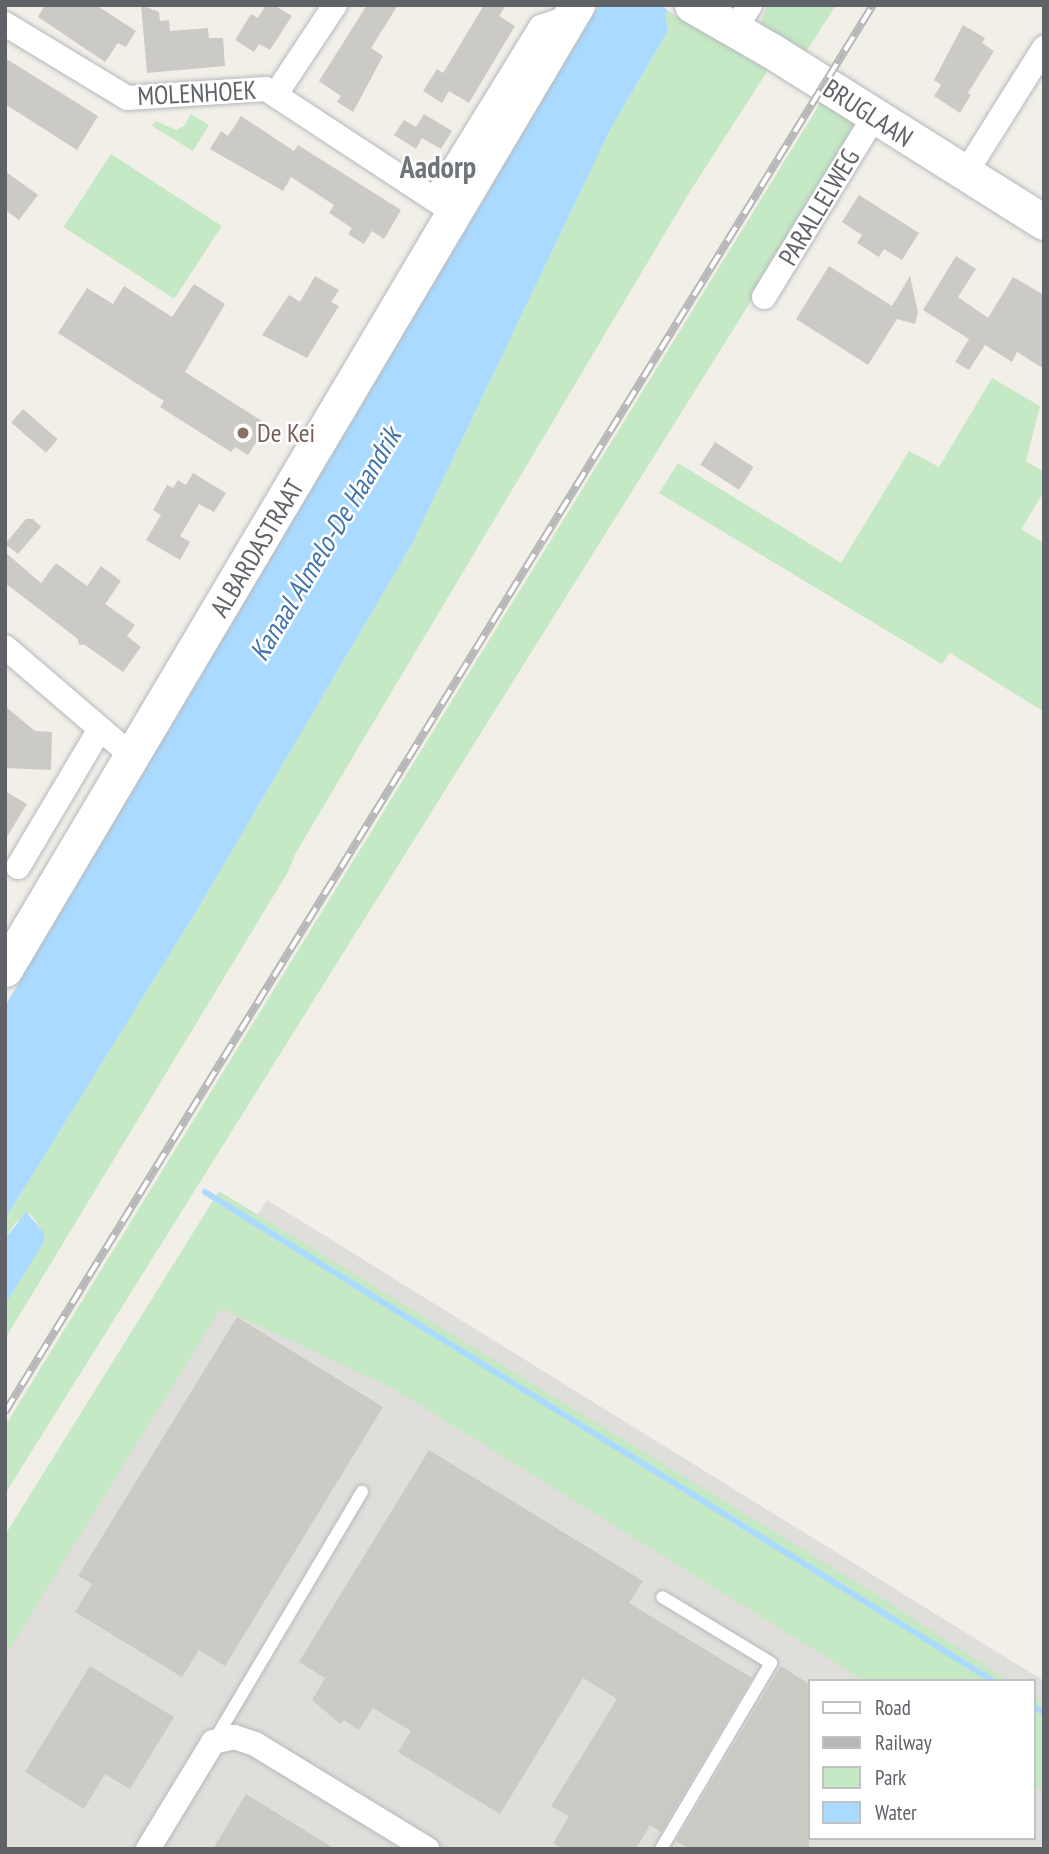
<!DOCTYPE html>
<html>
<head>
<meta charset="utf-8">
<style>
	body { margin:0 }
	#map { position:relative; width:1049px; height:1854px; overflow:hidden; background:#f1efe8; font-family:"PT Sans Narrow",sans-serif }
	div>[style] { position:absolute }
	.industrial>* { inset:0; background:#e0deda }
	.green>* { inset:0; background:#c5e8c5; transform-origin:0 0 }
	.water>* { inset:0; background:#aadaff }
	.stream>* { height:6px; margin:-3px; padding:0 3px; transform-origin:3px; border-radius:3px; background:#aadaff }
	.building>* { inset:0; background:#cccac5; transform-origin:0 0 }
	.roads { filter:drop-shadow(0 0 2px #b5b8bc) drop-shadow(0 0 2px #b5b8bc) }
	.lane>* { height:12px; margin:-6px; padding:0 6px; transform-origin:6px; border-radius:6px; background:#fff }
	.street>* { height:24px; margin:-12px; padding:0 12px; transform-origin:12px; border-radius:12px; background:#fff }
	.secondary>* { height:35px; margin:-17.5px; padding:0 17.5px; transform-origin:17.5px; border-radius:17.5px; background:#fff }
	.rail>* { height:8px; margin-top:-4px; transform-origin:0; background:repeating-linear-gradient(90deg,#fff 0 16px,#b6b7b8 0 32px); box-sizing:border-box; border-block:2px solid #b6b7b8 }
	.dots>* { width:19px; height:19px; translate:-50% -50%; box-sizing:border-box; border:4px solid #fff; border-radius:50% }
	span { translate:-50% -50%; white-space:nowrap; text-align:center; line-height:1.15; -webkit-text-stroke:5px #fff; paint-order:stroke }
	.street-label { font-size:26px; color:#5f6368 }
	.education-label { font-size:26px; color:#785e54 }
	.left { translate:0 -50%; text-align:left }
	.water-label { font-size:28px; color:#4174aa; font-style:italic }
	.quarter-label { font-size:30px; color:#70757a; font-weight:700 }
	.frame { position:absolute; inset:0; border:7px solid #5f6368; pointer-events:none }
	.legend { position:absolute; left:808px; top:1679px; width:228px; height:161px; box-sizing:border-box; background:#fff; border:2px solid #bfc1c3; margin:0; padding:9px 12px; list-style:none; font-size:21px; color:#5f6368 }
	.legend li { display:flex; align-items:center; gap:14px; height:35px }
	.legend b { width:35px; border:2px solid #bfc1c3 }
</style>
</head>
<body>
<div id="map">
	<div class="industrial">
		<div style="clip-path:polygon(evenodd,267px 1200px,1044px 1681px,1044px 1849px,5px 1849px,5px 1630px,267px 1200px,809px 1681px,1033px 1681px,1033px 1838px,809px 1838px,809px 1681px)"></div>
	</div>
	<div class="green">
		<div style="clip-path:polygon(767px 5px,836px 5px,804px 55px,759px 27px)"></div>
		<div style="clip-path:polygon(668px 11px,768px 70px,689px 193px,295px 854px,288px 872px,5px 1339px,5px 1305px,44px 1242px,44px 1234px,30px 1213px,15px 1223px,5px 1239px,5px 1219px,196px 912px,412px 544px,611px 128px,668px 31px,665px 16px)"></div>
		<div style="clip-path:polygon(821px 102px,861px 125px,5px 1494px,5px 1426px)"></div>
		<div style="clip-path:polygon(191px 114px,209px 125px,193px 151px,152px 126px,156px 121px,176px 130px,184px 126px)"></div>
		<div style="left:111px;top:154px;width:132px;height:87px;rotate:33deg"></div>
		<div style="clip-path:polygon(992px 378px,1040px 406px,1026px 461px,1044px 472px,1044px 492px,1021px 529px,1044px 543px,1044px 712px,950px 653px,942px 664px,659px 493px,678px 463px,841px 563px,909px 451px,939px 467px)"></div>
		<div style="clip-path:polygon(219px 1191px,882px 1598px,1009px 1681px,865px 1681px,392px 1388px,223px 1309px,218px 1313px,5px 1656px,5px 1535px)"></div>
		<div style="clip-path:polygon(1033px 1696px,1044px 1703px,1044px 1791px,1033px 1784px)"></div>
	</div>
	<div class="water">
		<div style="clip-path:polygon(599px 5px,662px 5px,668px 11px,665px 16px,668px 31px,611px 128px,412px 544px,196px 912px,5px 1219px,5px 1006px)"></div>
		<div style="clip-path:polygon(26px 1212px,44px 1233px,44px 1242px,5px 1305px,5px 1239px)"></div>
	</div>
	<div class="stream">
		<div style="left:205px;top:1192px;width:927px;rotate:31.82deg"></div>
		<div style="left:1033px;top:1706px;width:13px;rotate:32deg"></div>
	</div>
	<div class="building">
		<div style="clip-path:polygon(45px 5px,96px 5px,136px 31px,126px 47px,118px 43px,105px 62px,38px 17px)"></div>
		<div style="clip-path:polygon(141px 5px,159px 12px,160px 21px,169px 20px,170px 31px,208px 28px,209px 38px,223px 38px,225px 66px,147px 73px)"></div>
		<div style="clip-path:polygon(266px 5px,274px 5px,292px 16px,270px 50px,259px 44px,254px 52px,235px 40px,251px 14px,258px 18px)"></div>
		<div style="clip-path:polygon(367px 5px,398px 5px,371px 48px,383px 56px,353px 112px,337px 102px,341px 96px,319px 81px)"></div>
		<div style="clip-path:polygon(484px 5px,506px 5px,499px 16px,515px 26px,469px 103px,449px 91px,442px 103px,423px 91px,437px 69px,443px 73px)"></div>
		<div style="clip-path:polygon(963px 25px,985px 38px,982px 43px,994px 51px,968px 93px,971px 95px,960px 113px,934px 96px,941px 85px,934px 80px)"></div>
		<div style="clip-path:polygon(5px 58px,98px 116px,77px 150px,5px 104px)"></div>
		<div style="clip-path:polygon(424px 114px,452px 131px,441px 149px,422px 138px,416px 149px,394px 135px,404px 120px,416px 127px)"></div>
		<div style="clip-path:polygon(241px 116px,294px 151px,298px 145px,401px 210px,384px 239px,372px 231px,364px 244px,348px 234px,352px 228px,329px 213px,334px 205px,291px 177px,283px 191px,210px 149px,221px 131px,228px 136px)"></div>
		<div style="clip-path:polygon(5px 171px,38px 195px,19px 220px,5px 210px)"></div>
		<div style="clip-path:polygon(859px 195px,919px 233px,902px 260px,884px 249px,879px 257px,857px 243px,862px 235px,842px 222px)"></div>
		<div style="clip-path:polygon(956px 256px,976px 269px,958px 297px,988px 318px,1013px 277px,1044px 295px,1044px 369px,1017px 352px,1012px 362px,985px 345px,969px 370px,955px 362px,969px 339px,923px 310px)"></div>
		<div style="clip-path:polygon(829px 266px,892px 306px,910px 276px,918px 312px,915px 324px,897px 319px,868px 365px,796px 319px)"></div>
		<div style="clip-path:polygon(315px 276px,339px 290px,331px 302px,339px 306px,307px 358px,262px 335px,289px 295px,300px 302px)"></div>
		<div style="clip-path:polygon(194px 284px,225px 304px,185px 372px,262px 421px,259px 425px,265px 429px,248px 455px,235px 447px,231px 452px,160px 407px,164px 401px,58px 333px,87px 288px,113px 304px,124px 286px,172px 317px)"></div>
		<div style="left:23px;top:409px;width:46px;height:18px;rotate:41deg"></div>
		<div style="left:715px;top:442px;width:46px;height:27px;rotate:33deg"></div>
		<div style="clip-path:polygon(193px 473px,226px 493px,214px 512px,199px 504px,180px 536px,190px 542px,180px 560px,146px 540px,161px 515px,153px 510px,167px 485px,173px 488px,178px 480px,186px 485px)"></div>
		<div style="clip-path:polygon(26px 519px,33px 519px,41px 527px,18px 554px,5px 544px)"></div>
		<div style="clip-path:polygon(5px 552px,41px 583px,56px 563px,87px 586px,101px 566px,121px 581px,105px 604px,135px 625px,127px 636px,141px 647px,123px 672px,85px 645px,79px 645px,78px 639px,5px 583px)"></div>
		<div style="clip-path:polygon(5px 706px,35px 731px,52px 732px,51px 770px,5px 768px)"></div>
		<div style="clip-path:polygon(5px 791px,27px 804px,5px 840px)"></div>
		<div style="clip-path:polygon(237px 1317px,383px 1407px,225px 1666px,199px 1650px,182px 1677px,75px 1612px,92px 1584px,78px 1576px)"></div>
		<div style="clip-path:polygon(429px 1450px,643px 1581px,629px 1603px,752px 1678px,661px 1832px,650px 1825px,636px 1849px,562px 1849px,553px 1843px,569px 1816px,551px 1806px,617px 1699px,583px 1678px,500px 1814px,398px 1752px,411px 1731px,373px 1708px,359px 1730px,344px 1720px,340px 1724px,312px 1700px,325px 1678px,299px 1662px)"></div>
		<div style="clip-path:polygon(90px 1666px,174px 1717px,130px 1789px,105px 1774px,84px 1809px,25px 1772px)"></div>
		<div style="clip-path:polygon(781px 1666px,809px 1684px,809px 1849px,689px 1849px,676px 1841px)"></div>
		<div style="clip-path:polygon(246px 1794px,335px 1849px,213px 1849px)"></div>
	</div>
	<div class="roads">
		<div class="lane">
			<div style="left:214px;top:1741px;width:290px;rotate:-59.3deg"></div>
			<div style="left:661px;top:1849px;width:216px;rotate:-59.4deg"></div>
			<div style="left:771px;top:1663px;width:127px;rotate:-148.8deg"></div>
		</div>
		<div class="street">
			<div style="left:5px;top:24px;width:143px;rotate:31.2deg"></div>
			<div style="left:127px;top:98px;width:139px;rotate:-3.7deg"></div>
			<div style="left:266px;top:89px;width:226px;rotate:33.3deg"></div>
			<div style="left:734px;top:30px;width:30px;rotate:-57deg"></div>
			<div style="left:276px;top:94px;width:107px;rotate:-56.5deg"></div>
			<div style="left:965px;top:174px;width:149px;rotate:-57.9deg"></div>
			<div style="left:435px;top:199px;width:202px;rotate:-58.4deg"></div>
			<div style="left:541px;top:27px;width:31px;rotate:-19deg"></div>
			<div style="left:764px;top:297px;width:211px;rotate:-58.6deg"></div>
			<div style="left:5px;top:647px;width:167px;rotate:40.6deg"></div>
			<div style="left:18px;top:867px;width:161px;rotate:-59.3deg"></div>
			<div style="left:148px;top:1849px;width:125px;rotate:-58.7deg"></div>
			<div style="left:213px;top:1742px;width:22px;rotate:-13deg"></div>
			<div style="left:234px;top:1737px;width:22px;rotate:18deg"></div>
			<div style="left:255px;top:1744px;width:202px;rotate:31.4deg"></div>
		</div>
		<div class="secondary">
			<div style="left:692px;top:5px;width:92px;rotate:29.9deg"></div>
			<div style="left:772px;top:51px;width:321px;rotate:32.2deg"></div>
			<div style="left:5px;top:969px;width:1121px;rotate:-59.32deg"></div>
		</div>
	</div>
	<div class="rail">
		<div style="left:5px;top:1412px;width:1653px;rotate:-58.33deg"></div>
	</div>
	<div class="dots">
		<div style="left:243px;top:433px;background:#8d6e63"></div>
	</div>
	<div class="street-label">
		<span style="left:197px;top:93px;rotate:-3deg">MOLENHOEK</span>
		<span style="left:868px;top:113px;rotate:33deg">BRUGLAAN</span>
		<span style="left:819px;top:207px;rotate:-59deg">PARALLELWEG</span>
		<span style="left:257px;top:548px;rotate:-59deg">ALBARDASTRAAT</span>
	</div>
	<div class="education-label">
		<span class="left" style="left:257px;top:433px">De Kei</span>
	</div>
	<div class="water-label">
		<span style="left:325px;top:544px;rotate:-59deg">Kanaal Almelo-De Haandrik</span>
	</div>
	<div class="quarter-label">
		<span style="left:438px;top:167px">Aadorp</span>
	</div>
	<div class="frame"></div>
	<ul class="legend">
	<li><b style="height:9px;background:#fff"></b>Road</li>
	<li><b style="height:9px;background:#b6b7b8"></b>Railway</li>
	<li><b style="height:19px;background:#c5e8c5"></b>Park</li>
	<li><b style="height:19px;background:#aadaff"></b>Water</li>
	</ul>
</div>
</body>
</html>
